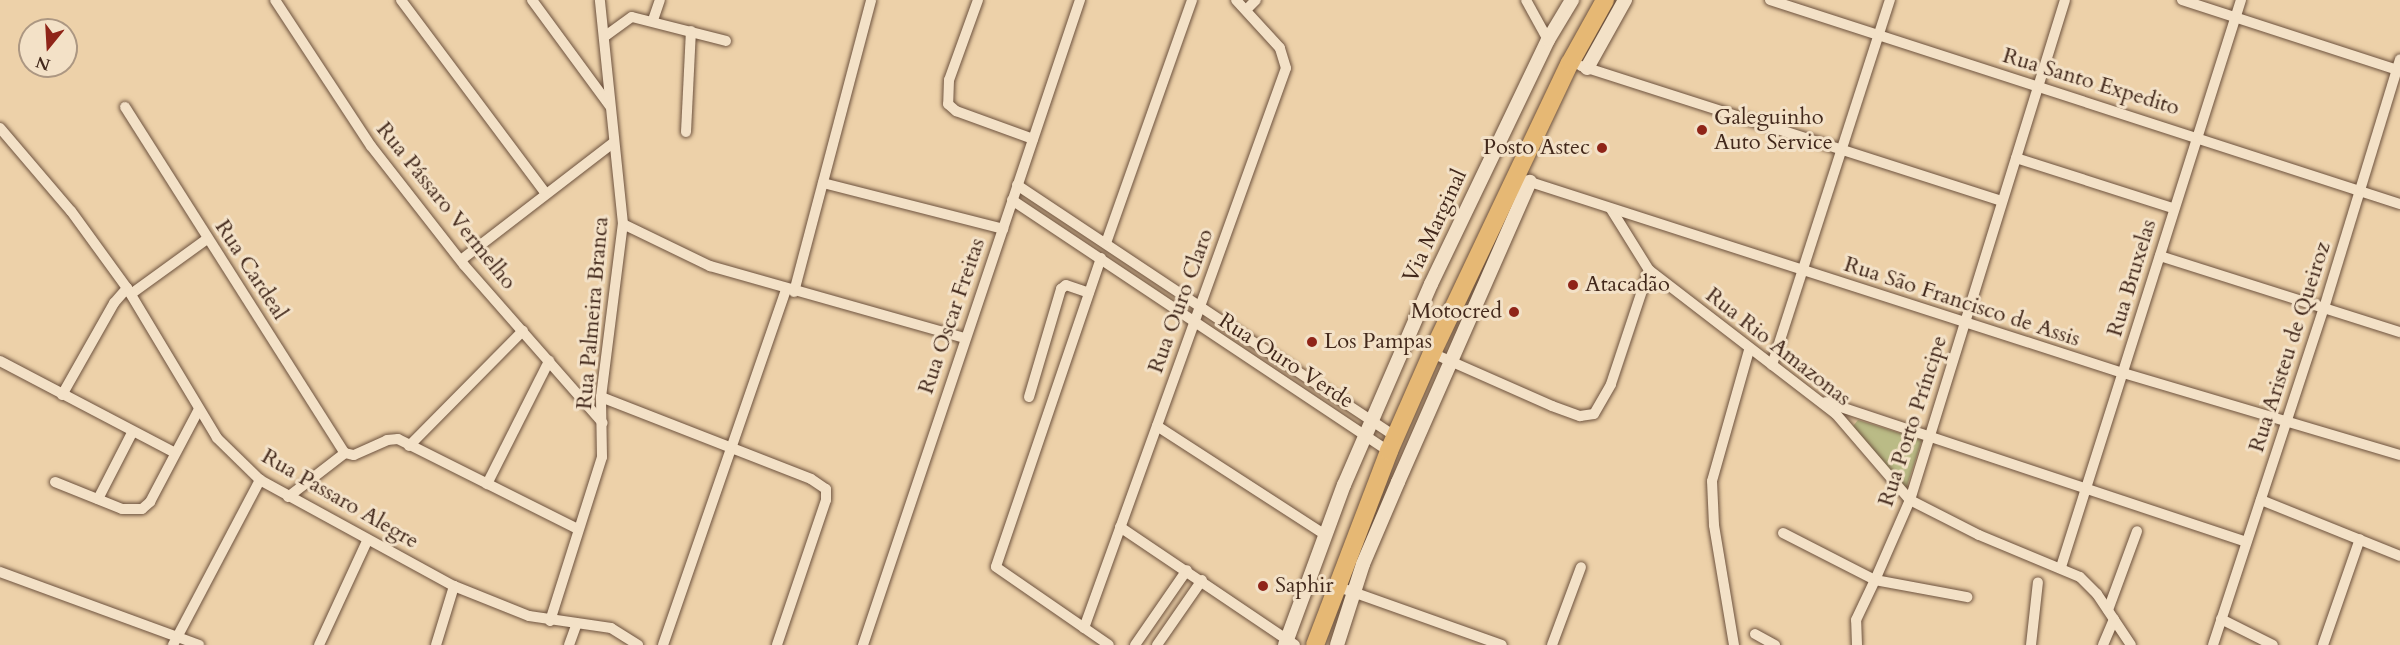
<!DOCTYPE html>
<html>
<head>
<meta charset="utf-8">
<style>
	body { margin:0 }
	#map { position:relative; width:2400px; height:645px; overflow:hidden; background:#edd1a9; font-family:Cardo,serif }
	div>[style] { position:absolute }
	.green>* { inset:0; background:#babb86 }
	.roads { filter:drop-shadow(0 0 2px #6d523e) drop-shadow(0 0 2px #6d523e) }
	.street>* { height:10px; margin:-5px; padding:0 5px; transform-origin:5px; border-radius:5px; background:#f3e1c7 }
	.secondary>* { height:14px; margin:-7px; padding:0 7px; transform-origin:7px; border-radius:7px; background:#f3e1c7 }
	.highway>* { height:18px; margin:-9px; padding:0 9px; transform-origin:9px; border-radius:9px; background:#e6b874 }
	.dots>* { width:16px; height:16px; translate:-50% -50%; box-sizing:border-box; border:3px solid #f3e1c7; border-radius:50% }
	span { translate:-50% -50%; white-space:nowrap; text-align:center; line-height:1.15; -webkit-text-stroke:6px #f3e1c7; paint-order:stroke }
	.street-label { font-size:22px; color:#42281b }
	.poi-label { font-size:22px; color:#42281b }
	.left { translate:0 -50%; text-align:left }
	.right { translate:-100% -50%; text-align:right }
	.north { position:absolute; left:18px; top:18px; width:60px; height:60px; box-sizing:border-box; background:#f3e1c7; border:2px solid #ac9782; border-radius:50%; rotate:198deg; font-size:16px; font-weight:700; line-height:24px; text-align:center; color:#42281b }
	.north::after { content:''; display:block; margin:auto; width:21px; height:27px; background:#8f2418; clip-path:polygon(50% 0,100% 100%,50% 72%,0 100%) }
</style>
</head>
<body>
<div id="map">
	<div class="green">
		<div style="clip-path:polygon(1858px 420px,1922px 440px,1905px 492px,1853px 426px)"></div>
	</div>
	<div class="roads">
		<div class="street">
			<div style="left:275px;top:0;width:175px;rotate:56.7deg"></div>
			<div style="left:371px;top:146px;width:151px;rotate:52deg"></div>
			<div style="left:464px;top:265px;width:210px;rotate:48.7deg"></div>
			<div style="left:401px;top:0;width:242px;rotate:53.2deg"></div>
			<div style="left:532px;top:0;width:132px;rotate:53.7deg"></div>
			<div style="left:978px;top:0;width:85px;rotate:109.9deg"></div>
			<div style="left:949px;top:80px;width:24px;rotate:92deg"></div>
			<div style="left:948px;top:104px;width:11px;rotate:41deg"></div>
			<div style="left:956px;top:111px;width:82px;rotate:20deg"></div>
			<div style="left:1526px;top:0;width:46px;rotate:61.2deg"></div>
			<div style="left:1770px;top:0;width:662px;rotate:17.94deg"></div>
			<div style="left:2182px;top:0;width:229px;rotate:18deg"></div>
			<div style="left:1246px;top:10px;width:14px;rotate:-45deg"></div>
			<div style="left:653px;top:20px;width:21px;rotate:-71deg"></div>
			<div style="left:604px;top:37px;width:34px;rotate:-36deg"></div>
			<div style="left:632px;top:17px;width:97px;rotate:14.3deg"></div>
			<div style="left:1581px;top:66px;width:441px;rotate:17.8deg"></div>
			<div style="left:125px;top:107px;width:410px;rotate:57.6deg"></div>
			<div style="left:0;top:128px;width:109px;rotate:49.5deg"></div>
			<div style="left:71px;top:211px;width:95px;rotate:54deg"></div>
			<div style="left:127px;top:288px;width:175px;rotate:59deg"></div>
			<div style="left:217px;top:438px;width:60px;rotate:44.3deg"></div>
			<div style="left:260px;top:480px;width:221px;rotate:28.7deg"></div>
			<div style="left:454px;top:586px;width:81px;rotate:21.8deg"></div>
			<div style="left:529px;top:616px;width:83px;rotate:8.3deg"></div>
			<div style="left:611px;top:628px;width:32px;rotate:32deg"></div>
			<div style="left:686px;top:132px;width:101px;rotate:-87.2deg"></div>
			<div style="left:2016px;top:158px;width:165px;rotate:17.7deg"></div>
			<div style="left:1524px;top:180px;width:629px;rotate:17.86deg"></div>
			<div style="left:2123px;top:373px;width:289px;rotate:16.5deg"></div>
			<div style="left:823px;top:183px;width:186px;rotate:14.3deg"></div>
			<div style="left:1017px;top:185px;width:455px;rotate:33.6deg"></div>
			<div style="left:1012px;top:200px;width:453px;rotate:33.7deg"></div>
			<div style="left:1611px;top:209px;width:72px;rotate:58.1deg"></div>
			<div style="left:1649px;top:270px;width:236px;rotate:37.6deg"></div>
			<div style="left:1836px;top:414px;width:113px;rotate:49.3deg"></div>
			<div style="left:1910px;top:500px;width:77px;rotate:26.9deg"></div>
			<div style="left:1979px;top:535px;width:109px;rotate:22.6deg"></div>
			<div style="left:2080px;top:577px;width:24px;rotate:45deg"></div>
			<div style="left:2097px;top:594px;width:61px;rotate:56.3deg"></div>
			<div style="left:623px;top:224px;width:97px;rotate:25.8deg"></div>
			<div style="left:710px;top:266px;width:265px;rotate:15.8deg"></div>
			<div style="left:1106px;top:243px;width:258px;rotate:-70.5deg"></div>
			<div style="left:2160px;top:256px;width:252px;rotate:17.6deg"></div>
			<div style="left:1101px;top:258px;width:326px;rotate:108.8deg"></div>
			<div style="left:996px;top:567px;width:137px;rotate:34.6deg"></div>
			<div style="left:461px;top:260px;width:193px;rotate:-37.6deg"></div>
			<div style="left:794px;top:292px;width:302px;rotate:-75.2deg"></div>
			<div style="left:131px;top:294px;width:94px;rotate:-35.9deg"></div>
			<div style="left:1432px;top:353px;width:131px;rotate:23.8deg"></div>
			<div style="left:1552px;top:406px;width:30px;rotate:20deg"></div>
			<div style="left:1580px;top:416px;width:14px;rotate:-8deg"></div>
			<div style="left:1594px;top:414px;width:34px;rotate:-60deg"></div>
			<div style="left:1611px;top:384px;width:120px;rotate:-71.6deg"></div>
			<div style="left:0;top:361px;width:198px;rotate:27.7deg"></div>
			<div style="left:1772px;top:365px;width:384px;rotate:-72.1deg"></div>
			<div style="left:62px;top:395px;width:106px;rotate:-60.5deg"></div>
			<div style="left:114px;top:303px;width:20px;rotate:-49deg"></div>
			<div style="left:601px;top:397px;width:225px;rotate:21.3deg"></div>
			<div style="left:811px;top:479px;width:18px;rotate:34deg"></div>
			<div style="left:826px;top:489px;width:11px;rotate:90deg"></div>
			<div style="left:826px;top:500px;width:153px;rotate:108.7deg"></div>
			<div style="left:1029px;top:397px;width:113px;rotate:-73.5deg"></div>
			<div style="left:1061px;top:289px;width:6px;rotate:-39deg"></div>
			<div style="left:1066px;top:285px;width:24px;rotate:19deg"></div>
			<div style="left:1826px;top:402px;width:443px;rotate:18.4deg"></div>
			<div style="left:1157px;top:426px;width:199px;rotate:32.9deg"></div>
			<div style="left:409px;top:446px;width:162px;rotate:-45.3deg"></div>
			<div style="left:345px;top:453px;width:9px;rotate:13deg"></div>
			<div style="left:354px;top:455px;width:36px;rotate:-24deg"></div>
			<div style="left:387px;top:440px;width:11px;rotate:-5deg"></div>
			<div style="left:398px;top:439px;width:201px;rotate:26.6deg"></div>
			<div style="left:55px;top:482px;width:72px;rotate:21.9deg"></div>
			<div style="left:122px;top:509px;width:20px"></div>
			<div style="left:142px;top:509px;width:11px;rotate:-41deg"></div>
			<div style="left:150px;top:502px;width:103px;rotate:-62.2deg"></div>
			<div style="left:487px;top:484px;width:138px;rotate:-63.2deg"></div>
			<div style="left:288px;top:497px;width:72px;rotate:-37.7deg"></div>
			<div style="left:98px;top:499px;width:76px;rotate:-62.8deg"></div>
			<div style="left:2261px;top:500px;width:150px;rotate:21.9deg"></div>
			<div style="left:1120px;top:527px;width:211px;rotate:34deg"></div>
			<div style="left:1783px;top:533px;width:103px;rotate:27.1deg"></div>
			<div style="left:1875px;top:580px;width:87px;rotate:-66.4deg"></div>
			<div style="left:1910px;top:500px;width:523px;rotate:-72.78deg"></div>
			<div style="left:2061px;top:567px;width:595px;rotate:-72.39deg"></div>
			<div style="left:0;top:572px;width:212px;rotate:20.1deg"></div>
			<div style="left:1336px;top:586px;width:176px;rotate:19.6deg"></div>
			<div style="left:2108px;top:610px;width:84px;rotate:-69.8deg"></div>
			<div style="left:2221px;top:619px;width:58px;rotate:26.6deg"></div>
			<div style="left:550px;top:621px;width:172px;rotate:-72.4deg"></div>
			<div style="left:602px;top:457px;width:60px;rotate:-91deg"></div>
			<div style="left:601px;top:397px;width:174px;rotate:-82.8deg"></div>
			<div style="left:623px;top:224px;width:225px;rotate:-95.9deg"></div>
			<div style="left:1084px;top:628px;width:595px;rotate:-70.16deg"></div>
			<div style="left:1286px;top:68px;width:21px;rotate:-107deg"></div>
			<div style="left:1280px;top:48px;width:65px;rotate:-132.5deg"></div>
			<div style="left:1755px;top:634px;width:23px;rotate:29deg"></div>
			<div style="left:173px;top:645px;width:187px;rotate:-62.2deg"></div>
			<div style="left:319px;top:645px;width:115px;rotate:-65.2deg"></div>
			<div style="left:436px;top:645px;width:62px;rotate:-73deg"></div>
			<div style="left:569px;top:645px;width:23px;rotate:-70deg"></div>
			<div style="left:663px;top:645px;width:376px;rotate:-70.9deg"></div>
			<div style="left:863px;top:645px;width:681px;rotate:-71.41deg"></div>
			<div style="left:1135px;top:645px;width:91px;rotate:-55.3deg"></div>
			<div style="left:1157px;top:645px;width:79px;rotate:-55.3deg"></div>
			<div style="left:1552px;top:645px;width:83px;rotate:-69.6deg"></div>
			<div style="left:1734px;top:645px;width:122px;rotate:-99.5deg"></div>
			<div style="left:1714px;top:525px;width:44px;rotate:-92.6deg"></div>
			<div style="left:1712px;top:481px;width:136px;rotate:-74.2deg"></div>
			<div style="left:1857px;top:645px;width:25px;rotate:-92deg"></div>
			<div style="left:1856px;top:620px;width:44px;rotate:-64.6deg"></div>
			<div style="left:1875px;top:580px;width:94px;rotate:10.5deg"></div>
			<div style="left:2031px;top:645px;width:63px;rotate:-83.7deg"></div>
			<div style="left:2103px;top:645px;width:28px;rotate:-67deg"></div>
			<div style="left:2213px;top:645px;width:355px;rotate:-71.8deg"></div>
			<div style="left:2324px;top:308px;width:260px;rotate:-73deg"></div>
			<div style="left:2323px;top:645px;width:112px;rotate:-70.8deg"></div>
		</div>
		<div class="secondary">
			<div style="left:1587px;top:68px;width:78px;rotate:-60.8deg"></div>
			<div style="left:1285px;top:645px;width:171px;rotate:-69.8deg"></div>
			<div style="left:1344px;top:485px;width:219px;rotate:-66.6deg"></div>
			<div style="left:1431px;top:284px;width:271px;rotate:-64.4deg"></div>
			<div style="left:1548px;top:40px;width:47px;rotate:-59deg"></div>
			<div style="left:1337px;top:645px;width:85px;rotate:-72.2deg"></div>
			<div style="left:1363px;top:564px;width:89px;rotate:-66.9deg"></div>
			<div style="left:1398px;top:482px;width:328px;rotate:-66.3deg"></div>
		</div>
		<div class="highway">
			<div style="left:1315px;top:645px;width:208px;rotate:-69.1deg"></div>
			<div style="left:1389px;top:451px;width:107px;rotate:-66.3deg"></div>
			<div style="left:1432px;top:353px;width:321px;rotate:-64.6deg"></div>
			<div style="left:1570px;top:63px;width:72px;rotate:-60.9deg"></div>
		</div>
	</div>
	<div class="dots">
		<div style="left:1702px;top:130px;background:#8f2418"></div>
		<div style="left:1602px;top:148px;background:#8f2418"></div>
		<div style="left:1573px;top:285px;background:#8f2418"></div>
		<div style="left:1514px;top:312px;background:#8f2418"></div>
		<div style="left:1312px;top:342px;background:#8f2418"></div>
		<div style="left:1263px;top:586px;background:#8f2418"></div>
	</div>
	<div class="street-label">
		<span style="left:2091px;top:82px;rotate:17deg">Rua Santo Expedito</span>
		<span style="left:446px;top:206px;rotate:51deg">Rua Pássaro Vermelho</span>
		<span style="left:1435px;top:226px;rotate:-65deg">Via Marginal</span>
		<span style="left:251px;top:270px;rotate:57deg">Rua Cardeal</span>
		<span style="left:2132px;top:278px;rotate:-73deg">Rua Bruxelas</span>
		<span style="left:1181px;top:301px;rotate:-70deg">Rua Ouro Claro</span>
		<span style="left:1962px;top:302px;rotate:18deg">Rua São Francisco de Assis</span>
		<span style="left:593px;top:313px;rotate:-85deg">Rua Palmeira Branca</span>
		<span style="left:952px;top:316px;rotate:-71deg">Rua Oscar Freitas</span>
		<span style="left:1778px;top:347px;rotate:38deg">Rua Rio Amazonas</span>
		<span style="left:2290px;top:347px;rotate:-72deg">Rua Aristeu de Queiroz</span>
		<span style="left:1286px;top:361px;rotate:33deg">Rua Ouro Verde</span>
		<span style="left:1913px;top:421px;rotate:-72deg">Rua Porto Príncipe</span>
		<span style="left:340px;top:499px;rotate:30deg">Rua Passaro Alegre</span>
	</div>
	<div class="poi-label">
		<span class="left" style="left:1714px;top:130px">Galeguinho<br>Auto Service</span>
		<span class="right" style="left:1590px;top:148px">Posto Astec</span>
		<span class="left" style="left:1585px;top:285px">Atacadão</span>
		<span class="right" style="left:1502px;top:312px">Motocred</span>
		<span class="left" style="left:1324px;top:342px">Los Pampas</span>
		<span class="left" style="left:1275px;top:586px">Saphir</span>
	</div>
	<div class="north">N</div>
</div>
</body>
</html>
